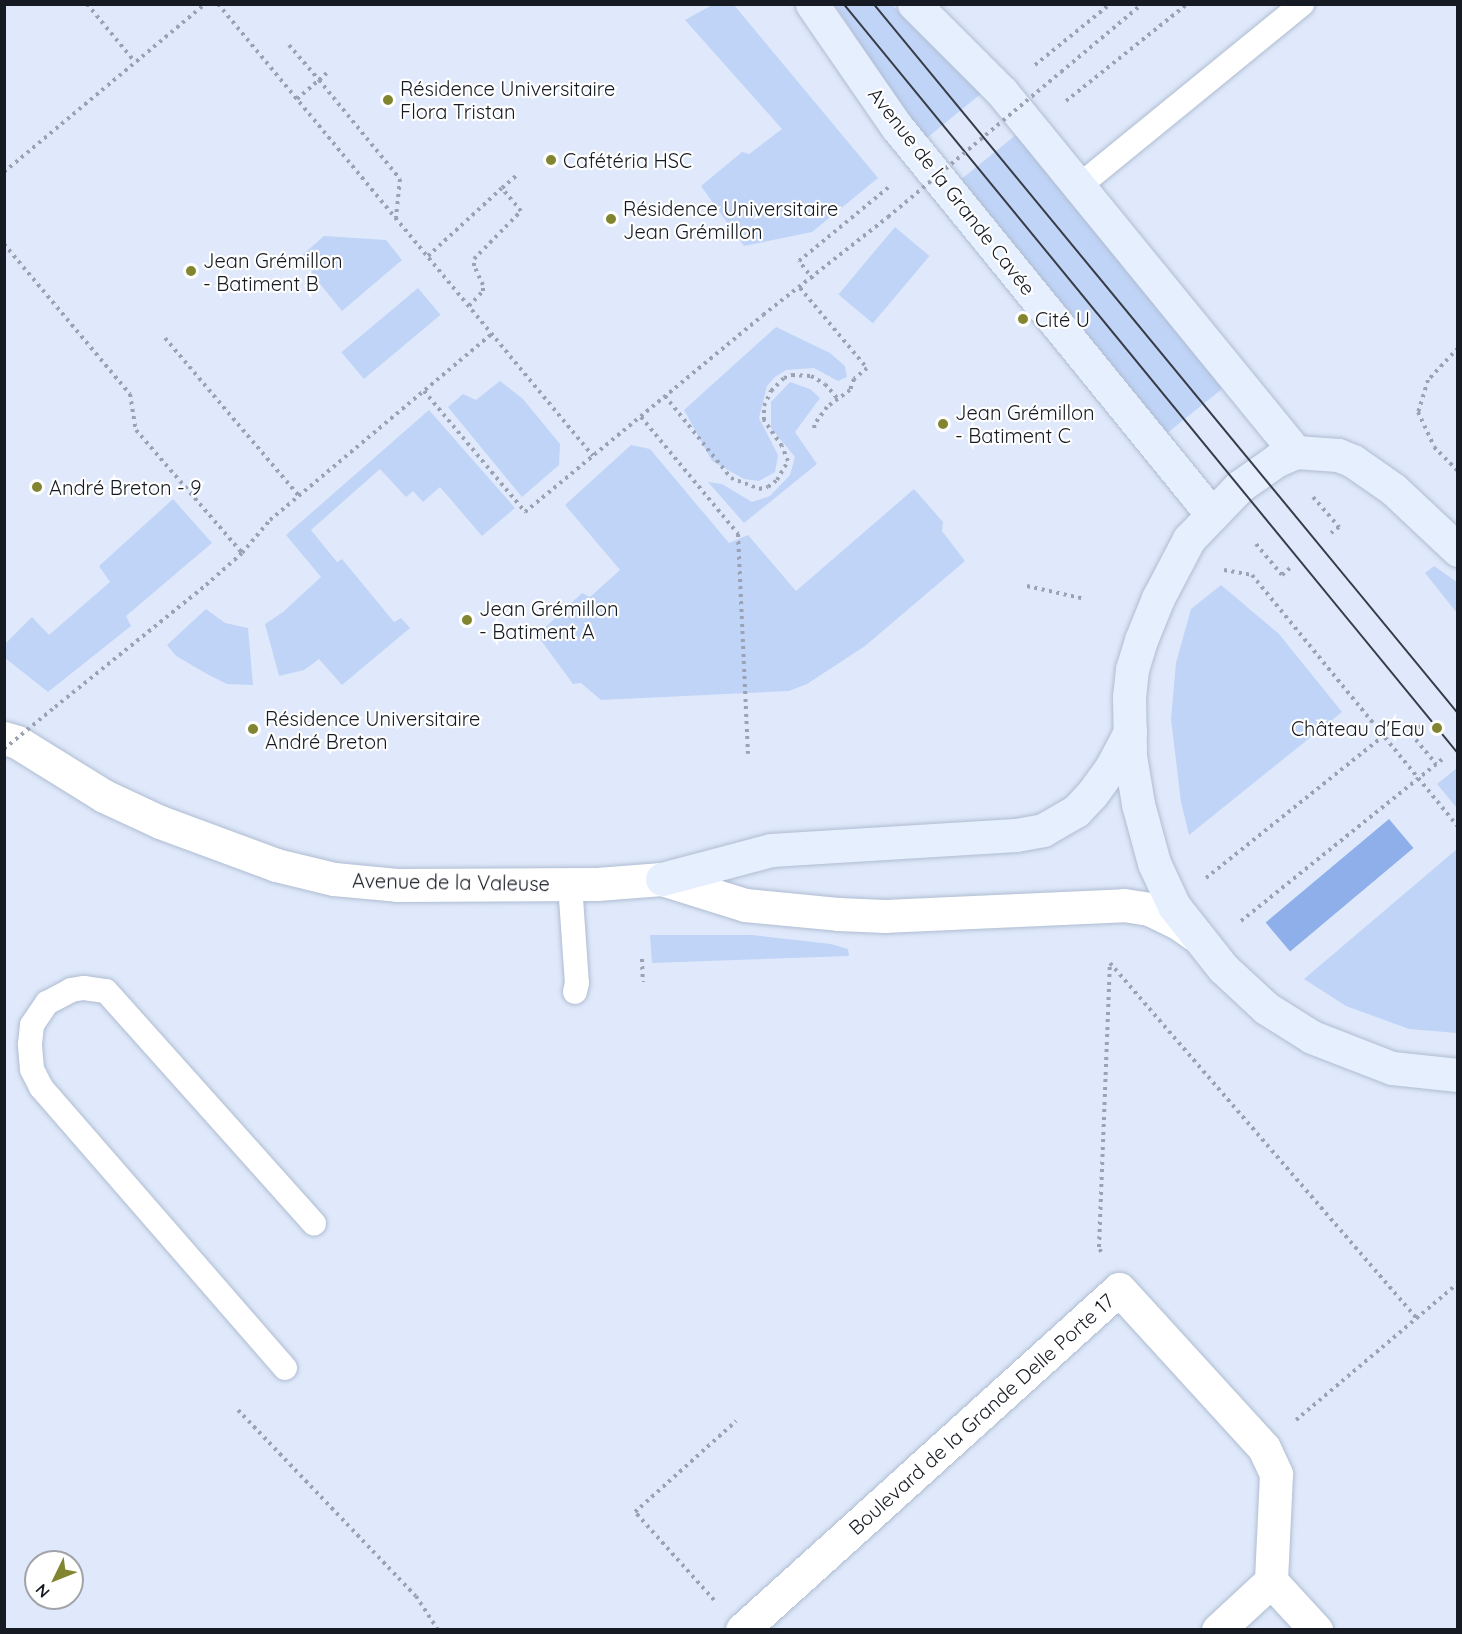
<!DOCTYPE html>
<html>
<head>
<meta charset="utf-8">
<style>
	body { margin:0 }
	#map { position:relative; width:1462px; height:1634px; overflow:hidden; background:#dfe9fb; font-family:Quicksand,sans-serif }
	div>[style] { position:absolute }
	.green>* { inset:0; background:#c0d4f7; transform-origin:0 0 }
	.water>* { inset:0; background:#8eafea; transform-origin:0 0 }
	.path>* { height:4px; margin-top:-2px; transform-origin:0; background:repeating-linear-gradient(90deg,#9ba3b2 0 3px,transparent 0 7.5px) }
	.roads { filter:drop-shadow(0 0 2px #afbcd1) drop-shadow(0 0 2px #afbcd1) }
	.service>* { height:24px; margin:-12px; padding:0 12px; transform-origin:12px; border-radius:12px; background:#fff }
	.minor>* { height:33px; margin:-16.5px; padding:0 16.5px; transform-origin:16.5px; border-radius:16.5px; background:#fff }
	.tertiary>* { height:33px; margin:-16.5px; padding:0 16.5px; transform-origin:16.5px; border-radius:16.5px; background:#fff }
	.secondary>* { height:33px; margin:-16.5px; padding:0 16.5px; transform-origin:16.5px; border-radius:16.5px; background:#e6effe }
	.tram>* { height:1.5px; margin:-0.75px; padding:0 0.75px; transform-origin:0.75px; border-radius:0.75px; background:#373c46 }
	.path-bridge>* { height:4px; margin-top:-2px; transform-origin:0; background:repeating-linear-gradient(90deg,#9ba3b2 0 3px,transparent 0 7.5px) }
	.dots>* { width:16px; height:16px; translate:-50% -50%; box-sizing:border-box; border:3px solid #fff; border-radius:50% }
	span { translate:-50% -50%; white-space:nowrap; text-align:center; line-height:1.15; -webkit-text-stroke:4.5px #fff; paint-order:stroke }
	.poi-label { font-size:20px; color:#161a22 }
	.left { translate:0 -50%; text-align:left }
	.right { translate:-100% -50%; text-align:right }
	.street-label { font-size:20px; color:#161a22 }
	.frame { position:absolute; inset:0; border:6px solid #161a22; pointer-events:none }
	.north { position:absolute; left:24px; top:1550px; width:60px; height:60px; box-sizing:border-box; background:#fff; border:2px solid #a2a3a7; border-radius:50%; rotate:227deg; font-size:16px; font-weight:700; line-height:24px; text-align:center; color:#161a22 }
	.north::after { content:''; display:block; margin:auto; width:21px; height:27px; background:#828530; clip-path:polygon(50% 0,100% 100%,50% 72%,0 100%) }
</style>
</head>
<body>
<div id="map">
	<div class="green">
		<div style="clip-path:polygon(714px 4px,734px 5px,878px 178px,812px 232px,744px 246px,701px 186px,742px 152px,749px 154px,782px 129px,685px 20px)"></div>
		<div style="clip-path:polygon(835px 5px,892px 5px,982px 93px,923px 141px)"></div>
		<div style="left:1017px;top:134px;width:327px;height:77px;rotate:51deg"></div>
		<div style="left:895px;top:227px;width:45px;height:88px;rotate:40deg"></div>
		<div style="clip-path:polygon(324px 236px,386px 240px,402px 260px,342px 311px,299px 258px)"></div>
		<div style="left:418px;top:288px;width:35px;height:100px;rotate:50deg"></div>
		<div style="clip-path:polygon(776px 327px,830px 353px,845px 366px,847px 377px,838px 381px,814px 368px,786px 370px,775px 377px,767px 386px,759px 418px,778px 455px,775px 472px,759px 481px,744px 479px,712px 461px,684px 410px)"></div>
		<div style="clip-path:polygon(500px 381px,523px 399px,560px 444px,559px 465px,522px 497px,448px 407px,463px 394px,476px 400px)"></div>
		<div style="clip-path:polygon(790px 382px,810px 389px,820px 398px,795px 432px,817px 464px,744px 523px,708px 482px,722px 484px,752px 502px,770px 496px,790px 475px,795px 457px,771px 428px,771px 402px)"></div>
		<div style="clip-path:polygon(429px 410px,515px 508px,482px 536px,440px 487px,423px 502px,413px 491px,406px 497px,380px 469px,311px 530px,337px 562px,342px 559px,394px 622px,401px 618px,410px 628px,342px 685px,319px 659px,304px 670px,279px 676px,265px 624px,283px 612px,321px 577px,286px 535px)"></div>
		<div style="clip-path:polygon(631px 445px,650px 449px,729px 543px,748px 535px,796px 591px,914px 489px,943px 522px,942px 531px,965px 561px,865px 646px,807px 684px,789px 691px,601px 700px,581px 683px,573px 684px,537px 635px,582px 593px,590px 597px,620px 570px,565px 505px)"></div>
		<div style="clip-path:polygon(173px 499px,212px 543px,126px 616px,131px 626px,48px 692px,5px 658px,5px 644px,32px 617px,49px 635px,110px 582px,99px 566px)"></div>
		<div style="clip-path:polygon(1434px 566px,1457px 582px,1457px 613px,1425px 573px)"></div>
		<div style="clip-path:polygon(1221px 585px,1279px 634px,1342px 712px,1189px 835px,1181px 802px,1171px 719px,1176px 663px,1191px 609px)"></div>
		<div style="clip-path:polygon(206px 609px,225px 623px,248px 628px,253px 685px,227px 684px,207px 674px,176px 656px,167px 645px)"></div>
		<div style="clip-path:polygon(1457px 768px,1457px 808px,1437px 784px)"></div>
		<div style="clip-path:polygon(1457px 849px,1457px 1033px,1409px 1029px,1346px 1006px,1304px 979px)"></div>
		<div style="clip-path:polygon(650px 935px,752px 935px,831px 944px,848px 949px,849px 956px,652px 963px)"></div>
	</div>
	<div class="water">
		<div style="left:1389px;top:819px;width:38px;height:161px;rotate:50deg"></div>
	</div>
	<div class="path">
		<div style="left:87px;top:4px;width:75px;rotate:50.4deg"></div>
		<div style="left:218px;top:4px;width:587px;rotate:50.32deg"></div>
		<div style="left:289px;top:45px;width:46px;rotate:49.4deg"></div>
		<div style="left:319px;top:80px;width:13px;rotate:-42deg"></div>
		<div style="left:1035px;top:65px;width:97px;rotate:-39.1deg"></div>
		<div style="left:1061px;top:72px;width:106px;rotate:-40deg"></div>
		<div style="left:297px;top:99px;width:29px;rotate:-41deg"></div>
		<div style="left:319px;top:80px;width:128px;rotate:50.7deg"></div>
		<div style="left:400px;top:179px;width:39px;rotate:96deg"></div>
		<div style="left:1066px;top:101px;width:155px;rotate:-38.7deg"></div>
		<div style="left:4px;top:172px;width:262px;rotate:-39.9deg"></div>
		<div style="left:4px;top:244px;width:196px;rotate:50deg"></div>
		<div style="left:130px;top:394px;width:36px;rotate:81deg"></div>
		<div style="left:136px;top:430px;width:162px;rotate:49.2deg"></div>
		<div style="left:428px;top:256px;width:100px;rotate:-42.6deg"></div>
		<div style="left:813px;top:279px;width:23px;rotate:-128deg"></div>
		<div style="left:799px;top:261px;width:118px;rotate:-39.5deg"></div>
		<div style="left:800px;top:288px;width:104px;rotate:50.1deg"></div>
		<div style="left:867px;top:368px;width:17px;rotate:140deg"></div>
		<div style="left:854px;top:379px;width:12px;rotate:110deg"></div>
		<div style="left:850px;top:390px;width:29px;rotate:144deg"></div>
		<div style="left:827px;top:407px;width:22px;rotate:126deg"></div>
		<div style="left:814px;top:425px;width:7px;rotate:82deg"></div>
		<div style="left:469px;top:306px;width:21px;rotate:-47deg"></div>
		<div style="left:483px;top:291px;width:6px;rotate:-90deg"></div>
		<div style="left:483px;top:285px;width:21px;rotate:-115deg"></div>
		<div style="left:474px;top:266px;width:7px;rotate:-90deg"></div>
		<div style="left:474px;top:259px;width:67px;rotate:-45.6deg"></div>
		<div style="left:521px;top:211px;width:30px;rotate:-130deg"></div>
		<div style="left:502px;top:188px;width:20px;rotate:-41deg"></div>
		<div style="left:165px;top:338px;width:207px;rotate:49.7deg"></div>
		<div style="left:1458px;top:348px;width:44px;rotate:133.2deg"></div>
		<div style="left:1428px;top:380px;width:34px;rotate:107deg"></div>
		<div style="left:1418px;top:412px;width:38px;rotate:65deg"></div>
		<div style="left:1434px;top:447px;width:34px;rotate:45deg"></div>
		<div style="left:424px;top:391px;width:158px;rotate:50.1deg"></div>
		<div style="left:525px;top:512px;width:309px;rotate:-39.6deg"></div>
		<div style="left:763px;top:315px;width:159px;rotate:-38.1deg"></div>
		<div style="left:665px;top:396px;width:105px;rotate:51.2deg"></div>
		<div style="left:731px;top:478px;width:30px;rotate:21deg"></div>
		<div style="left:759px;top:489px;width:9px;rotate:-13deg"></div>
		<div style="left:768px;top:487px;width:11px;rotate:-38deg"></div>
		<div style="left:777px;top:480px;width:22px;rotate:-60deg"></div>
		<div style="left:788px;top:461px;width:16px;rotate:-112deg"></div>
		<div style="left:782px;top:446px;width:32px;rotate:-125deg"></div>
		<div style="left:764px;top:420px;width:14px;rotate:-90deg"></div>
		<div style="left:764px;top:406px;width:17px;rotate:-65deg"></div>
		<div style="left:771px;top:391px;width:18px;rotate:-45deg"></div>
		<div style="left:784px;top:378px;width:9px;rotate:-21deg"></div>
		<div style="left:792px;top:375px;width:19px;rotate:3deg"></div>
		<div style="left:811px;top:376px;width:16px;rotate:30deg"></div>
		<div style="left:825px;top:384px;width:18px;rotate:49deg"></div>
		<div style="left:641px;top:417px;width:152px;rotate:50.3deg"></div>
		<div style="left:738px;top:534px;width:220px;rotate:87.4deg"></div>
		<div style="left:1313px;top:497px;width:40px;rotate:49deg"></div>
		<div style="left:1339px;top:527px;width:10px;rotate:143deg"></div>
		<div style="left:1256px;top:544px;width:40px;rotate:50deg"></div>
		<div style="left:1282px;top:575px;width:11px;rotate:-41deg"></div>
		<div style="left:1224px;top:570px;width:28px;rotate:10deg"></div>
		<div style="left:1252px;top:575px;width:325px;rotate:50.7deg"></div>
		<div style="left:1027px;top:586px;width:59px;rotate:12.6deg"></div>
		<div style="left:55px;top:707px;width:194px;rotate:-38.9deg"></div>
		<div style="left:206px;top:585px;width:48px;rotate:-41.6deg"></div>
		<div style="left:242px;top:553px;width:43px;rotate:-49.7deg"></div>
		<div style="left:270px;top:520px;width:290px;rotate:-40deg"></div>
		<div style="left:1421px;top:726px;width:13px;rotate:141deg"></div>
		<div style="left:1411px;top:734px;width:39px;rotate:50deg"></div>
		<div style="left:1206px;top:878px;width:227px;rotate:-38.7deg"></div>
		<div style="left:1241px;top:921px;width:260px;rotate:-38.8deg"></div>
		<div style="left:642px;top:959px;width:23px;rotate:88deg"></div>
		<div style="left:1110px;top:963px;width:469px;rotate:49.2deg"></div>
		<div style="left:1101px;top:1252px;width:5px;rotate:-112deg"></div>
		<div style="left:1099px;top:1247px;width:283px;rotate:-87.8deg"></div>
		<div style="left:238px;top:1410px;width:257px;rotate:46.3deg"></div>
		<div style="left:416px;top:1596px;width:40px;rotate:57.1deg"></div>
		<div style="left:1296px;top:1420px;width:212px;rotate:-40.2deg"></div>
		<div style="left:714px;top:1600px;width:118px;rotate:-131.9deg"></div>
		<div style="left:635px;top:1512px;width:136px;rotate:-42deg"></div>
	</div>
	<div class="roads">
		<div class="service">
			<div style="left:1079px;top:186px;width:288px;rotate:-39.2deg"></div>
			<div style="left:570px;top:884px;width:99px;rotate:86deg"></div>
			<div style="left:577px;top:983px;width:9px;rotate:103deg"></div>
			<div style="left:285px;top:1368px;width:372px;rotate:-131deg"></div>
			<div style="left:41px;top:1087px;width:20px;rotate:-117deg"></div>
			<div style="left:32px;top:1069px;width:25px;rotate:-95deg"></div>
			<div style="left:30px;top:1044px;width:19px;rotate:-84deg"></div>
			<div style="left:32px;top:1025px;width:27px;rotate:-56deg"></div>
			<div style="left:47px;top:1003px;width:27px;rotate:-28deg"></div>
			<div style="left:71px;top:990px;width:13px;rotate:-9deg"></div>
			<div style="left:84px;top:988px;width:22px;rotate:8deg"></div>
			<div style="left:106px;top:991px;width:312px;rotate:48.2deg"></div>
		</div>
		<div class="minor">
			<div style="left:742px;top:1630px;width:508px;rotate:-42.13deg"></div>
			<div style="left:1119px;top:1289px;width:215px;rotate:47.6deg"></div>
			<div style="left:1264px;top:1448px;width:29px;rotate:65deg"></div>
			<div style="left:1276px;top:1474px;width:107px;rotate:92.7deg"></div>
			<div style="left:1218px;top:1630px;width:72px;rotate:-42.8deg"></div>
			<div style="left:1271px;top:1581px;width:67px;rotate:47.4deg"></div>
		</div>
		<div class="tertiary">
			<div style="left:4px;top:738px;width:14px;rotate:17deg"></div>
			<div style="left:17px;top:742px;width:102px;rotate:31.8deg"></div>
			<div style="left:104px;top:796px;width:62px;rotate:24.9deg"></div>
			<div style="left:160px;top:822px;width:124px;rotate:20.3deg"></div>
			<div style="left:276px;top:865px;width:60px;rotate:13.6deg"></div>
			<div style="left:334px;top:879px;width:63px;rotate:5.4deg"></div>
			<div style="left:397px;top:885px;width:200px;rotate:-0.3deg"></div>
			<div style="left:597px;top:884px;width:65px;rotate:-4.4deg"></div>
			<div style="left:662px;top:879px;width:87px;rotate:17.4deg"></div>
			<div style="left:745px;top:905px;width:93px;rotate:5.5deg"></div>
			<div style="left:838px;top:914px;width:47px;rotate:2.4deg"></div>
			<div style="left:885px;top:916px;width:239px;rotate:-2.6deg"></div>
			<div style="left:1124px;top:905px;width:25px;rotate:9deg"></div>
			<div style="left:1149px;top:909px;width:32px;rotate:26deg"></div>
			<div style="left:1178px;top:923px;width:21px;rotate:35deg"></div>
		</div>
		<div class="secondary">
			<div style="left:812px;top:4px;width:150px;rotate:55.4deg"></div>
			<div style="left:897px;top:127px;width:498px;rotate:50.9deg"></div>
			<div style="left:914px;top:4px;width:124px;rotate:45deg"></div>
			<div style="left:1002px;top:92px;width:465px;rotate:50.8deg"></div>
			<div style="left:1458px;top:550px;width:89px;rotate:-136.8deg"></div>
			<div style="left:1393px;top:489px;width:49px;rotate:-145deg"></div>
			<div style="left:1353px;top:461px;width:16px;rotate:-158deg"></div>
			<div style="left:1338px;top:455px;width:42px;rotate:-175.9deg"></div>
			<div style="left:1296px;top:452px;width:21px;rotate:157deg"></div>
			<div style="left:1277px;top:460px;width:45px;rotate:144.9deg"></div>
			<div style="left:1240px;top:486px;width:74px;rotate:133.9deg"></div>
			<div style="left:1189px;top:539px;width:67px;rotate:117.7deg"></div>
			<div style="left:1158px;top:598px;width:45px;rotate:112deg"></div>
			<div style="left:1141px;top:640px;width:30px;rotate:107deg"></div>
			<div style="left:1132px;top:669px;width:27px;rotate:96deg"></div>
			<div style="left:1129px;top:696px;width:60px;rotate:89deg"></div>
			<div style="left:1130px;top:756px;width:49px;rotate:80.5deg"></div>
			<div style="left:1138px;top:804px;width:61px;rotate:74.8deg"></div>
			<div style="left:1154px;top:863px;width:47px;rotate:65.1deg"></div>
			<div style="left:1174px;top:906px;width:79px;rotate:51.7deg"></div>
			<div style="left:1223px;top:968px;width:59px;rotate:42.9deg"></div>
			<div style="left:1266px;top:1008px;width:54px;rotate:32.2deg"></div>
			<div style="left:1312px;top:1037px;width:86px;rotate:21.2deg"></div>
			<div style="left:1392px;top:1068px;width:66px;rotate:6.1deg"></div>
			<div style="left:662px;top:879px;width:113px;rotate:-14.9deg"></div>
			<div style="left:771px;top:850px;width:245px;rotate:-3.5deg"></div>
			<div style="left:1016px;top:835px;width:27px;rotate:-10deg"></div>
			<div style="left:1043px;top:830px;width:38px;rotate:-30deg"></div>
			<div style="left:1076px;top:811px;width:23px;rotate:-47deg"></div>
			<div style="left:1092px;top:794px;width:32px;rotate:-54deg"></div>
			<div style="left:1111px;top:768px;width:41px;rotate:-62.2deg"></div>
		</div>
	</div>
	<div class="tram">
		<div style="left:844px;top:4px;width:969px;rotate:50.66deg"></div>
		<div style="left:874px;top:4px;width:919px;rotate:50.52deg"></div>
	</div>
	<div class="path-bridge">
		<div style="left:888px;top:217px;width:226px;rotate:-40deg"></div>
		<div style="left:4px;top:749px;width:66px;rotate:-39.5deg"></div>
	</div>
	<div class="dots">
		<div style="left:388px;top:100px;background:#828530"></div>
		<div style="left:551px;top:160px;background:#828530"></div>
		<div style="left:611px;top:219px;background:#828530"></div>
		<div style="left:191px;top:271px;background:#828530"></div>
		<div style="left:1023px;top:319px;background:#828530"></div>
		<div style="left:943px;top:424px;background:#828530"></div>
		<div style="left:37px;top:487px;background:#828530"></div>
		<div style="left:467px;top:620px;background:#828530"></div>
		<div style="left:1437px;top:728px;background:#828530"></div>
		<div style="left:253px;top:729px;background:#828530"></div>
	</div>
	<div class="poi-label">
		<span class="left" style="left:400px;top:100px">Résidence Universitaire<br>Flora Tristan</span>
		<span class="left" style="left:563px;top:160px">Cafétéria HSC</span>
		<span class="left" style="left:623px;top:220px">Résidence Universitaire<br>Jean Grémillon</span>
		<span class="left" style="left:203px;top:272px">Jean Grémillon<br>- Batiment B</span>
		<span class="left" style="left:1035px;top:319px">Cité U</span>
		<span class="left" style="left:955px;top:424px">Jean Grémillon<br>- Batiment C</span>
		<span class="left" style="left:49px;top:487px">André Breton - 9</span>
		<span class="left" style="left:479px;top:620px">Jean Grémillon<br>- Batiment A</span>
		<span class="left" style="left:265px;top:730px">Résidence Universitaire<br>André Breton</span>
		<span class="right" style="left:1425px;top:728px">Château d'Eau</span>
	</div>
	<div class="street-label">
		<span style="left:952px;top:191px;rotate:52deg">Avenue de la Grande Cavée</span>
		<span style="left:451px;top:882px;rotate:1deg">Avenue de la Valeuse</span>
		<span style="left:981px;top:1414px;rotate:-42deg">Boulevard de la Grande Delle Porte 17</span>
	</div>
	<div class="frame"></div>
	<div class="north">N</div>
</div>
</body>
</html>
